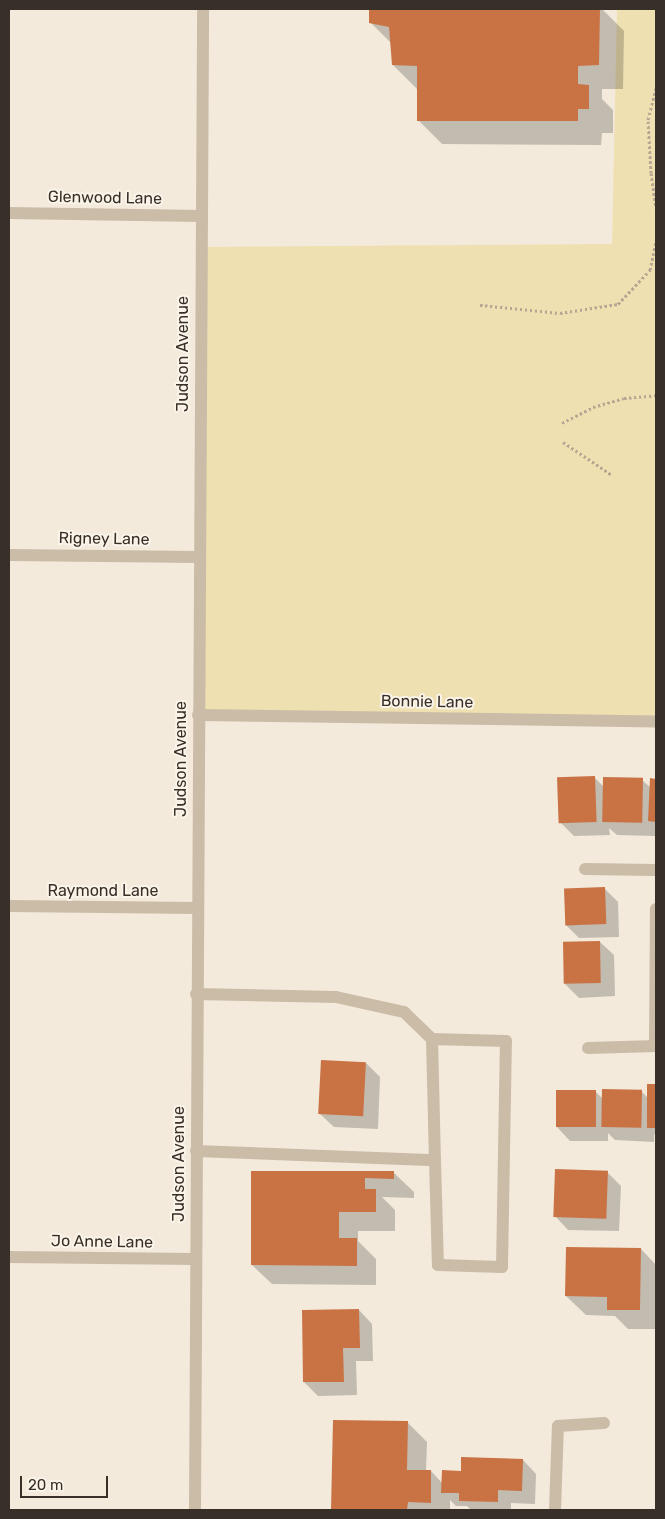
<!DOCTYPE html>
<html>
<head>
<meta charset="utf-8">
<style>
	body { margin:0 }
	#map { position:relative; width:665px; height:1519px; overflow:hidden; background:#f3eadc; font-family:Rubik,sans-serif }
	div>[style] { position:absolute }
	.sand>* { inset:0; background:#efe0b2 }
	.shadow>* { inset:0; background:#0003 }
	.building>* { inset:0; background:#c97244; transform-origin:0 0 }
	.path>* { height:3px; margin-top:-1.5px; transform-origin:0; background:repeating-linear-gradient(90deg,#b7a692 0 2.5px,transparent 0 5px) }
	.service>* { height:12px; margin:-6px; padding:0 6px; transform-origin:6px; border-radius:6px; background:#cbbca7 }
	.minor>* { height:12px; margin:-6px; padding:0 6px; transform-origin:6px; border-radius:6px; background:#cbbca7 }
	.tertiary>* { height:12px; margin:-6px; padding:0 6px; transform-origin:6px; border-radius:6px; background:#cbbca7 }
	span { translate:-50% -50%; white-space:nowrap; text-align:center; line-height:1.15; -webkit-text-stroke:4px #faf4e9; paint-order:stroke }
	.street-label { font-size:16px; color:#382f28 }
	.frame { position:absolute; inset:0; border:10px solid #382f28; pointer-events:none }
	.scale { position:absolute; left:20px; top:1476px; width:88px; height:22px; box-sizing:border-box; border:2px solid #382f28; border-top:0; padding-left:6px; font-size:15px; line-height:18px; white-space:nowrap; color:#382f28; -webkit-text-stroke:4px #faf4e9; paint-order:stroke }
</style>
</head>
<body>
<div id="map">
	<div class="sand">
		<div style="clip-path:polygon(617px 9px,656px 9px,656px 721px,198px 715px,200px 247px,612px 244px)"></div>
	</div>
	<div class="shadow">
		<div style="clip-path:polygon(371px 9px,602px 9px,624px 31px,623px 89px,602px 89px,602px 99px,613px 110px,613px 133px,602px 133px,601px 145px,442px 144px,418px 120px,417px 89px,393px 65px,391px 43px,371px 23px)"></div>
		<div style="clip-path:polygon(595px 778px,604px 787px,642px 780px,651px 788px,651px 780px,656px 780px,655px 836px,617px 835px,609px 828px,610px 835px,574px 836px,560px 822px)"></div>
		<div style="clip-path:polygon(605px 889px,618px 902px,619px 937px,579px 938px,565px 924px)"></div>
		<div style="clip-path:polygon(600px 942px,614px 955px,615px 996px,579px 998px,565px 984px)"></div>
		<div style="clip-path:polygon(366px 1063px,380px 1077px,378px 1129px,334px 1127px,320px 1114px)"></div>
		<div style="clip-path:polygon(649px 1085px,656px 1085px,656px 1136px,654px 1134px,654px 1142px,615px 1140px,608px 1133px,608px 1141px,570px 1141px,557px 1127px,595px 1091px,603px 1099px,641px 1091px,648px 1098px)"></div>
		<div style="clip-path:polygon(253px 1172px,394px 1173px,414px 1192px,414px 1198px,382px 1197px,395px 1210px,395px 1231px,358px 1231px,358px 1241px,376px 1259px,376px 1285px,272px 1284px,252px 1265px)"></div>
		<div style="clip-path:polygon(607px 1172px,621px 1186px,619px 1231px,568px 1230px,555px 1216px)"></div>
		<div style="clip-path:polygon(641px 1249px,656px 1265px,656px 1329px,628px 1329px,615px 1316px,586px 1315px,566px 1296px)"></div>
		<div style="clip-path:polygon(359px 1310px,372px 1324px,373px 1361px,356px 1361px,357px 1395px,318px 1396px,304px 1382px)"></div>
		<div style="clip-path:polygon(334px 1421px,407px 1422px,427px 1442px,426px 1471px,431px 1471px,443px 1484px,462px 1472px,523px 1460px,536px 1474px,535px 1504px,511px 1503px,511px 1510px,471px 1510px,467px 1506px,456px 1506px,450px 1500px,450px 1510px,332px 1510px)"></div>
	</div>
	<div class="building">
		<div style="clip-path:polygon(369px 9px,600px 9px,599px 65px,578px 66px,578px 84px,589px 85px,589px 109px,578px 109px,578px 121px,417px 121px,417px 66px,392px 65px,389px 27px,369px 23px)"></div>
		<div style="left:595px;top:776px;width:46px;height:38px;rotate:88deg"></div>
		<div style="left:603px;top:777px;width:40px;height:45px;rotate:1deg"></div>
		<div style="clip-path:polygon(650px 778px,656px 779px,656px 822px,648px 821px)"></div>
		<div style="left:605px;top:887px;width:37px;height:41px;rotate:88deg"></div>
		<div style="left:600px;top:941px;width:42px;height:37px;rotate:89deg"></div>
		<div style="left:321px;top:1060px;width:45px;height:54px;rotate:3deg"></div>
		<div style="left:647px;top:1084px;width:9px;height:44px"></div>
		<div style="left:602px;top:1089px;width:40px;height:38px;rotate:1deg"></div>
		<div style="left:556px;top:1090px;width:40px;height:37px"></div>
		<div style="left:555px;top:1169px;width:53px;height:48px;rotate:2deg"></div>
		<div style="clip-path:polygon(251px 1171px,394px 1171px,394px 1179px,365px 1178px,365px 1189px,376px 1189px,376px 1212px,339px 1212px,339px 1238px,357px 1238px,357px 1266px,251px 1265px)"></div>
		<div style="clip-path:polygon(566px 1247px,641px 1248px,640px 1310px,607px 1310px,607px 1297px,565px 1296px)"></div>
		<div style="clip-path:polygon(359px 1309px,360px 1348px,343px 1348px,344px 1382px,303px 1382px,302px 1310px)"></div>
		<div style="clip-path:polygon(333px 1420px,408px 1421px,407px 1470px,431px 1470px,431px 1503px,408px 1502px,407px 1510px,331px 1510px)"></div>
		<div style="clip-path:polygon(461px 1457px,523px 1459px,522px 1491px,498px 1490px,498px 1502px,459px 1501px,459px 1493px,441px 1493px,442px 1470px,461px 1471px)"></div>
	</div>
	<div class="path">
		<div style="left:656px;top:88px;width:34px;rotate:104deg"></div>
		<div style="left:648px;top:121px;width:52px;rotate:86.7deg"></div>
		<div style="left:651px;top:173px;width:35px;rotate:82deg"></div>
		<div style="left:480px;top:305px;width:80px;rotate:5.7deg"></div>
		<div style="left:560px;top:313px;width:59px;rotate:-8.8deg"></div>
		<div style="left:618px;top:304px;width:47px;rotate:-46.7deg"></div>
		<div style="left:650px;top:270px;width:30px;rotate:-78deg"></div>
		<div style="left:562px;top:423px;width:35px;rotate:-27deg"></div>
		<div style="left:593px;top:407px;width:32px;rotate:-16deg"></div>
		<div style="left:624px;top:398px;width:32px;rotate:-5deg"></div>
		<div style="left:563px;top:442px;width:59px;rotate:34deg"></div>
	</div>
	<div class="service">
		<div style="left:196px;top:994px;width:140px;rotate:1.2deg"></div>
		<div style="left:336px;top:997px;width:70px;rotate:12.4deg"></div>
		<div style="left:404px;top:1012px;width:39px;rotate:44deg"></div>
		<div style="left:196px;top:1151px;width:239px;rotate:2.2deg"></div>
		<div style="left:435px;top:1160px;width:105px;rotate:88.4deg"></div>
		<div style="left:438px;top:1265px;width:64px;rotate:1.8deg"></div>
		<div style="left:502px;top:1267px;width:226px;rotate:-89deg"></div>
		<div style="left:506px;top:1041px;width:74px;rotate:-178.5deg"></div>
		<div style="left:432px;top:1039px;width:121px;rotate:88.6deg"></div>
		<div style="left:555px;top:1510px;width:84px;rotate:-88deg"></div>
		<div style="left:558px;top:1426px;width:46px;rotate:-3.7deg"></div>
	</div>
	<div class="minor">
		<div style="left:9px;top:213px;width:192px;rotate:0.9deg"></div>
		<div style="left:9px;top:555px;width:189px;rotate:0.6deg"></div>
		<div style="left:198px;top:715px;width:458px;rotate:0.8deg"></div>
		<div style="left:585px;top:869px;width:71px;rotate:0.8deg"></div>
		<div style="left:9px;top:906px;width:188px;rotate:0.6deg"></div>
		<div style="left:655px;top:1046px;width:137px;rotate:-89.6deg"></div>
		<div style="left:588px;top:1048px;width:68px;rotate:-1.7deg"></div>
		<div style="left:9px;top:1257px;width:186px;rotate:0.6deg"></div>
	</div>
	<div class="tertiary">
		<div style="left:195px;top:1510px;width:1501px;rotate:-89.69deg"></div>
	</div>
	<div class="street-label">
		<span style="left:105px;top:198px;rotate:1deg">Glenwood Lane</span>
		<span style="left:183px;top:354px;rotate:-90deg">Judson Avenue</span>
		<span style="left:104px;top:539px;rotate:1deg">Rigney Lane</span>
		<span style="left:427px;top:702px;rotate:1deg">Bonnie Lane</span>
		<span style="left:181px;top:759px;rotate:-90deg">Judson Avenue</span>
		<span style="left:103px;top:891px">Raymond Lane</span>
		<span style="left:179px;top:1164px;rotate:-90deg">Judson Avenue</span>
		<span style="left:102px;top:1242px;rotate:1deg">Jo Anne Lane</span>
	</div>
	<div class="frame"></div>
	<div class="scale">20 m</div>
</div>
</body>
</html>
